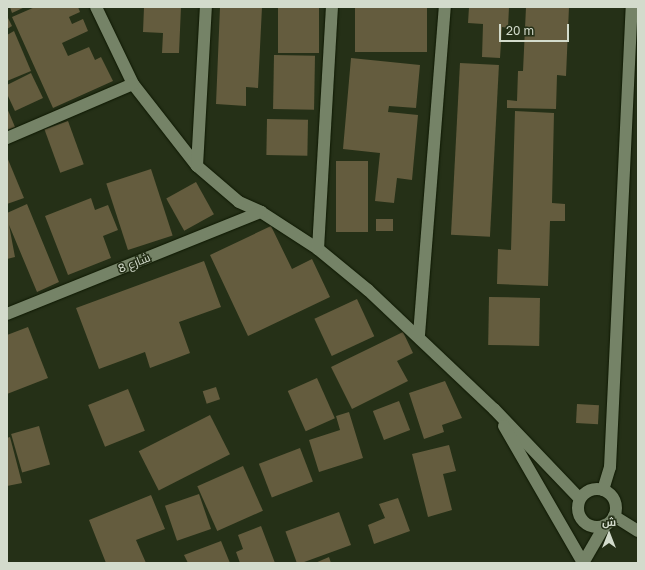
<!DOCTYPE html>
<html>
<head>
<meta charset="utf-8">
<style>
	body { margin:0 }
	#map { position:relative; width:645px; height:570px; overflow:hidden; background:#253017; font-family:"Golos Text",Cairo,sans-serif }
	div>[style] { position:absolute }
	.building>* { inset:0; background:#645c3e; transform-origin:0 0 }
	.roads { filter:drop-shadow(0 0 1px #0e1802) drop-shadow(0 0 1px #0e1802) }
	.minor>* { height:12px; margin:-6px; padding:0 6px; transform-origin:6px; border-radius:6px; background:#758367 }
	.minor>.ring { margin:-6px; padding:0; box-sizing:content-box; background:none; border:12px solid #758367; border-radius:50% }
	span { translate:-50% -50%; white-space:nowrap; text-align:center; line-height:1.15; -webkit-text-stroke:3px #253017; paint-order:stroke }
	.street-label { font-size:12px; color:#d3dbcc }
	.frame { position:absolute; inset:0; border:8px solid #d3dbcc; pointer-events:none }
	.north { position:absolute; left:589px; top:514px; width:40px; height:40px; -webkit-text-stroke:3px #253017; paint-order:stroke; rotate:0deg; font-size:11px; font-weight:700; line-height:16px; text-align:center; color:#d3dbcc }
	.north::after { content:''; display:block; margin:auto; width:14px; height:18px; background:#d3dbcc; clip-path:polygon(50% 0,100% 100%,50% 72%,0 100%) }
	.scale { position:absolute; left:499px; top:24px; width:70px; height:18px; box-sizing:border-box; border:2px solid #d3dbcc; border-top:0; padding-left:5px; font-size:12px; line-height:14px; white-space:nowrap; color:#d3dbcc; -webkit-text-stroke:3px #253017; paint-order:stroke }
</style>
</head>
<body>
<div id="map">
	<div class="building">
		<div style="clip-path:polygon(10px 7px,25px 7px,12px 13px)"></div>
		<div style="clip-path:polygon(35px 7px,78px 7px,80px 12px,69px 17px,72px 24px,83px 19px,88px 31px,62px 43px,68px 56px,89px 47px,95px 60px,101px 57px,113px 81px,53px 108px,12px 17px)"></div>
		<div style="clip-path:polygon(144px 7px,181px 7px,179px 53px,162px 53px,163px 33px,143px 32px)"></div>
		<div style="clip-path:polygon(220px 7px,262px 7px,258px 88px,246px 87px,246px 106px,216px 104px)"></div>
		<div style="left:278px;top:7px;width:41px;height:46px"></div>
		<div style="left:355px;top:7px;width:72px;height:45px"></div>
		<div style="clip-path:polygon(469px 7px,509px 7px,508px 28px,502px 27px,500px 58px,482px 57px,483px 24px,468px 23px)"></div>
		<div style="clip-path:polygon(526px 7px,569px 7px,566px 76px,557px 75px,556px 109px,507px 108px,507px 100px,517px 101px,518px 71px,523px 71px)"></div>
		<div style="clip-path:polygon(7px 16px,12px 26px,7px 29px)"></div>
		<div style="clip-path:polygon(14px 31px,31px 71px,7px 81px,7px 35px)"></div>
		<div style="left:274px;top:55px;width:41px;height:54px;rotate:1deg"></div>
		<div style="clip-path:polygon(351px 58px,420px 65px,416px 108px,389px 106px,388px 112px,418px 115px,412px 180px,397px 178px,394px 203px,375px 201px,380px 153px,343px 149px)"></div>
		<div style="left:460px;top:63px;width:39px;height:172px;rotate:3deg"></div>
		<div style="clip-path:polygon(31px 73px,43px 98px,15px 111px,7px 94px,7px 85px)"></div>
		<div style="clip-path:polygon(7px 108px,15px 127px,7px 130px)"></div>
		<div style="clip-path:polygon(515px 111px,554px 113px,552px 203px,565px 204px,565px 221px,550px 221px,548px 286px,497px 284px,498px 249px,511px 250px)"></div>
		<div style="left:267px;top:119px;width:41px;height:36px;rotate:1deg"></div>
		<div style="left:68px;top:121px;width:46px;height:25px;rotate:70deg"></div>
		<div style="clip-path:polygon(7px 157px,24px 198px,7px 204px)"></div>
		<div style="left:336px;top:161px;width:32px;height:71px"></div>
		<div style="left:151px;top:169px;width:70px;height:47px;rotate:72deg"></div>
		<div style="left:196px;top:182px;width:37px;height:34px;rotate:61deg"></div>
		<div style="clip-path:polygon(91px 198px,95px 210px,108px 205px,118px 230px,103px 236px,111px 258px,68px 275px,45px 216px)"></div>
		<div style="clip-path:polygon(27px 204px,59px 282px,37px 292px,9px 225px,15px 257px,7px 259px,7px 213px)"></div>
		<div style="left:376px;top:219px;width:17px;height:12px"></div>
		<div style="clip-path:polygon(271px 226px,292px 269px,312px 259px,330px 297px,248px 336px,210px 255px)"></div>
		<div style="clip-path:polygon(204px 261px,221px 307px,179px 322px,190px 353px,150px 368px,145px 352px,99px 369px,76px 308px)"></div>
		<div style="left:489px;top:297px;width:51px;height:48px;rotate:1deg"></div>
		<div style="left:357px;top:299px;width:41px;height:47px;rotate:65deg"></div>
		<div style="clip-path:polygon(28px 327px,48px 378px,7px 394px,7px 335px)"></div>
		<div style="clip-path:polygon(403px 332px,413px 353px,397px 361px,408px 381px,352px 409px,331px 367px)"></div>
		<div style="left:317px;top:378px;width:44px;height:32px;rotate:66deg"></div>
		<div style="clip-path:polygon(445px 381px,462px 418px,442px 425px,444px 432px,424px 439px,409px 393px)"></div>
		<div style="left:216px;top:387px;width:13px;height:14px;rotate:72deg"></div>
		<div style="left:128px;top:389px;width:45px;height:43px;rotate:68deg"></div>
		<div style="left:399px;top:401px;width:31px;height:28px;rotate:69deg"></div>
		<div style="left:577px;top:404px;width:22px;height:19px;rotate:3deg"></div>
		<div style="clip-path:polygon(349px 412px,363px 458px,319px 472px,309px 440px,340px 430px,336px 416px)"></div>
		<div style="left:210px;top:415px;width:44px;height:80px;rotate:63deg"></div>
		<div style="left:39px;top:426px;width:40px;height:29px;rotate:74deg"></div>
		<div style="clip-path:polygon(10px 437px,22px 483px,7px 486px,7px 438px)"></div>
		<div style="clip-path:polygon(449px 445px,456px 471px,443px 474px,452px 510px,428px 517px,412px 454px)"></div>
		<div style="left:300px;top:448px;width:36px;height:44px;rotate:69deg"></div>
		<div style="left:243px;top:466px;width:49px;height:50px;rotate:66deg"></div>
		<div style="left:199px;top:494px;width:37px;height:36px;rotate:71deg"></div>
		<div style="clip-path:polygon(151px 495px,165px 529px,136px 540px,146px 563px,106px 563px,89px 520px)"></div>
		<div style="clip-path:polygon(398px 498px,410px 531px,374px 544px,368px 525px,385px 518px,379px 504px)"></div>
		<div style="left:339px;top:512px;width:35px;height:57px;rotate:70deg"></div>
		<div style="clip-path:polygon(261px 526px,275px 563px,240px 563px,236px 552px,243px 549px,238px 535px)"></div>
		<div style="clip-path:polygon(221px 541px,230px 563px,188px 563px,184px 555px)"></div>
		<div style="clip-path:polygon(329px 557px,331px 563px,315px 563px)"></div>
	</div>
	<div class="roads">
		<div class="minor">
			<div style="left:96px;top:7px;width:85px;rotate:64.3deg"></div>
			<div style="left:133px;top:84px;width:104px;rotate:52deg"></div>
			<div style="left:197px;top:166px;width:55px;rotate:40.6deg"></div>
			<div style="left:239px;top:202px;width:24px;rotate:24deg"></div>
			<div style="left:261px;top:212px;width:68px;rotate:33deg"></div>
			<div style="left:318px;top:249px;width:65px;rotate:39.4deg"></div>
			<div style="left:368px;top:290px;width:173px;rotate:43.4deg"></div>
			<div style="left:494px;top:409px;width:124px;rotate:46.3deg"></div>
			<div style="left:7px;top:138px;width:137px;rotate:-23.2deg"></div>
			<div style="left:197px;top:166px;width:159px;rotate:-86.8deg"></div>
			<div style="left:318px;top:249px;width:242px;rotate:-86.7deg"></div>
			<div style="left:7px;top:314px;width:274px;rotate:-21.9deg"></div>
			<div style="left:419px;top:335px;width:329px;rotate:-85.5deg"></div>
			<div style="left:504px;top:426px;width:158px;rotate:60deg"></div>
			<div class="ring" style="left:578px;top:489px;width:26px;height:26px"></div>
			<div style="left:603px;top:490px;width:24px;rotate:-73deg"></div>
			<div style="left:610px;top:467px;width:461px;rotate:-87.3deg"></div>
			<div style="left:614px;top:516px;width:28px;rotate:32deg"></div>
			<div style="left:583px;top:563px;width:44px;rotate:-59.9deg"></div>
		</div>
	</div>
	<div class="street-label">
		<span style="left:134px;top:263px;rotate:-22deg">شارع 8</span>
	</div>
	<div class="frame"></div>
	<div class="north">ش</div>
	<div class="scale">20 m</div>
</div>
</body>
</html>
